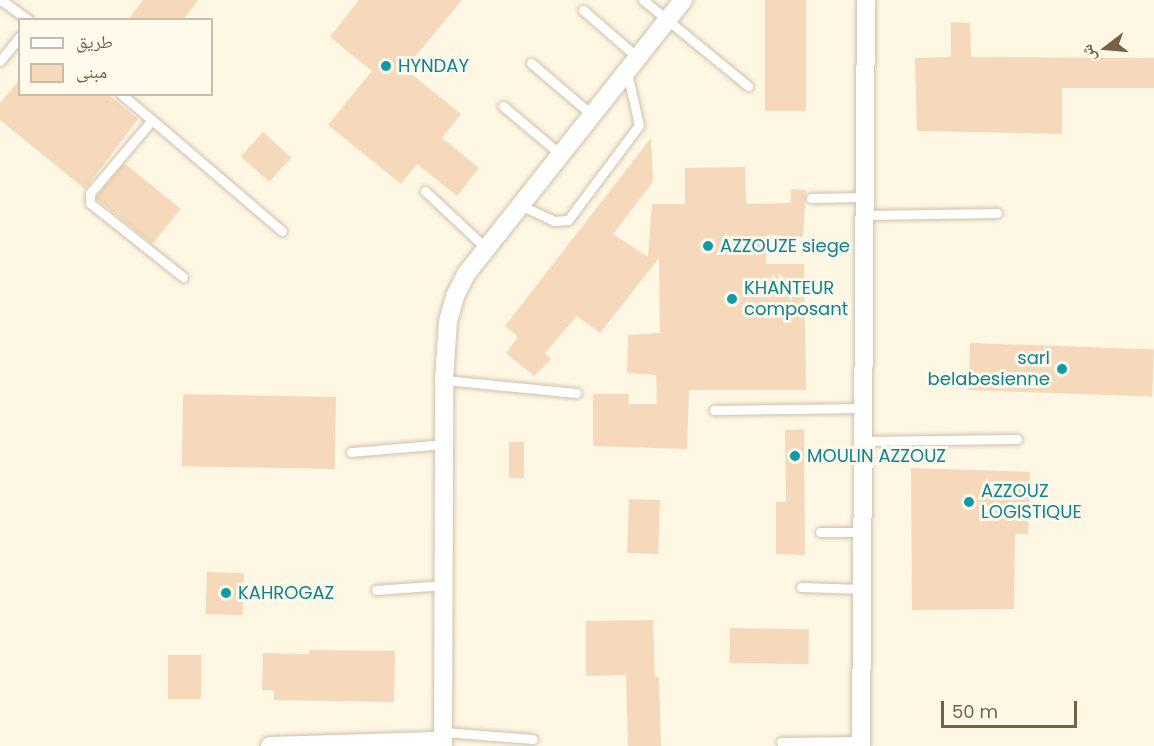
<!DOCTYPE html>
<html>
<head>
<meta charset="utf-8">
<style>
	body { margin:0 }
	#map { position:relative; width:1154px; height:746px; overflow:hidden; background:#fef7e4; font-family:Poppins,"Noto Naskh Arabic",sans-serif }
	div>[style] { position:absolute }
	.building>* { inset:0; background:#f5d9ba; transform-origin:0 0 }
	.roads { filter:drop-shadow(0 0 2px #d0c0aa) drop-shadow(0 0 2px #d0c0aa) }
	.lane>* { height:9px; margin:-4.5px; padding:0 4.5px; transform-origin:4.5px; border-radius:4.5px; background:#fff }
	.street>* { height:18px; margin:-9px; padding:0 9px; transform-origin:9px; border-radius:9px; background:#fff }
	.dots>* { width:16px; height:16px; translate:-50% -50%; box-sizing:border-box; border:3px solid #fffaeb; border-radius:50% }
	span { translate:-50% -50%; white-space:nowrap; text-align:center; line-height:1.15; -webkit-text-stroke:6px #fffaeb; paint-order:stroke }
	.culture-label { font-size:18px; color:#0d838f }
	.left { translate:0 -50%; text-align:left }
	.right { translate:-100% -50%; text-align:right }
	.legend { position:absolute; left:18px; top:18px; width:195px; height:78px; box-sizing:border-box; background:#fffaeb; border:2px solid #c9bcaa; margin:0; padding:8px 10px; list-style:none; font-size:18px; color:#785f48 }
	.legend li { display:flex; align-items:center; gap:12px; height:30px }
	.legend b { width:30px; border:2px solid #c9bcaa }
	.north { position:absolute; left:1076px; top:18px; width:60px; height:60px; -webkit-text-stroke:4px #fffaeb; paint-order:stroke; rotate:254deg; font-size:16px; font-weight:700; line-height:24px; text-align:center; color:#785f48 }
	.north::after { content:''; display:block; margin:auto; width:21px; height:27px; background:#785f48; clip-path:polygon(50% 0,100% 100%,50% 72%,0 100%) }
	.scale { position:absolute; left:941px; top:701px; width:136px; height:27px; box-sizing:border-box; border:3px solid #785f48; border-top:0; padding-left:8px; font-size:18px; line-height:21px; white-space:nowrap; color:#785f48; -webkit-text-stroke:4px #fffaeb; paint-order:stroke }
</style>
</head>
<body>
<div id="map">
	<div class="building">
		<div style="clip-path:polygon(143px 0,198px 0,183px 20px,128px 20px)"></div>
		<div style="clip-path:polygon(359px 0,462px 0,405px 69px,461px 114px,442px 138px,479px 168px,457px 196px,417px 164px,401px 184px,328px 125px,372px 71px,330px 37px)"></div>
		<div style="left:765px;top:0;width:41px;height:111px"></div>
		<div style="clip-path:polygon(951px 22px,970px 23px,971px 57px,1154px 58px,1154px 88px,1062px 88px,1062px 134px,917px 131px,915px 58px,951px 57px)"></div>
		<div style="clip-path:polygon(20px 79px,20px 94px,108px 94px,138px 119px,85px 189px,0 120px,0 103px)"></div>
		<div style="left:263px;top:132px;width:38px;height:33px;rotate:42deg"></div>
		<div style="clip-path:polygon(651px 138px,653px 182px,613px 234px,648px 257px,652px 204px,685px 204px,685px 168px,745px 167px,746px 204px,791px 203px,791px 189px,806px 190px,803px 237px,767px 235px,766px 264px,804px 264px,806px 390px,689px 390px,687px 449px,593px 446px,593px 394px,629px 394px,628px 404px,657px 404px,656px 375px,627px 373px,628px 335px,660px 333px,659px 258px,600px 333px,577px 316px,545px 353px,551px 359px,534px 376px,506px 353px,518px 337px,505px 326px)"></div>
		<div style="left:124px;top:163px;width:73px;height:45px;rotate:39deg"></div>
		<div style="left:970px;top:343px;width:184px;height:47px;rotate:2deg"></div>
		<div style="left:336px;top:397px;width:72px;height:153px;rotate:91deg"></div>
		<div style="clip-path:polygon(804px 429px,805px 555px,776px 554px,776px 502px,786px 502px,785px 430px)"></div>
		<div style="left:509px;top:442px;width:15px;height:36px"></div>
		<div style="clip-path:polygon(911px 468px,1030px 472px,1028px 534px,1015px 534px,1014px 609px,912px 610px)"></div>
		<div style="left:629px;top:499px;width:31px;height:54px;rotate:2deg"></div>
		<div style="left:207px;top:572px;width:37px;height:42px;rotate:2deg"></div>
		<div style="clip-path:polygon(653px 620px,655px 677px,659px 677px,661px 746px,628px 746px,626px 675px,586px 676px,586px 621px)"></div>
		<div style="left:730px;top:628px;width:79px;height:35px;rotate:1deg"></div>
		<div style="clip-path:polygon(309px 650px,395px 651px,394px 702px,274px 700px,274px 690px,262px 690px,263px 653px,309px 654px)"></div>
		<div style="left:168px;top:655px;width:33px;height:44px"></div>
	</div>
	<div class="roads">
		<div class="lane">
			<div style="left:1px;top:0;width:34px;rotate:36deg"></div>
			<div style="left:643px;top:0;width:136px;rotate:39.3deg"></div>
			<div style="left:583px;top:10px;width:72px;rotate:41deg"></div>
			<div style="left:0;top:61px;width:32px;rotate:-51deg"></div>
			<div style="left:531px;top:63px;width:79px;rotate:40.4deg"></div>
			<div style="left:121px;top:94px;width:40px;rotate:40deg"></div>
			<div style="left:152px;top:120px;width:96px;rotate:130.3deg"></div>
			<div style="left:90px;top:193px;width:10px;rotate:90deg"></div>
			<div style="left:90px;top:203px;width:119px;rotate:38.5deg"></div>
			<div style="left:503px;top:106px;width:75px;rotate:40.1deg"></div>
			<div style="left:152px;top:120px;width:171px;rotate:40.5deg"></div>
			<div style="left:425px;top:191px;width:83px;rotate:43.1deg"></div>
			<div style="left:811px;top:198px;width:54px;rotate:-1.1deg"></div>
			<div style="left:520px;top:205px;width:38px;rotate:25deg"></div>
			<div style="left:554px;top:221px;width:14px;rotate:-4deg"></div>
			<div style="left:568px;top:220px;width:119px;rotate:-53.2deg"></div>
			<div style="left:639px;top:125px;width:54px;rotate:-102.8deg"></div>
			<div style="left:865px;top:215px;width:132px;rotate:-0.9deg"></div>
			<div style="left:444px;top:380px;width:133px;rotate:5.6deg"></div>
			<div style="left:714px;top:410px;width:150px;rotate:-0.8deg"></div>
			<div style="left:863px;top:441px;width:154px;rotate:-0.7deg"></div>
			<div style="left:351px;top:452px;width:93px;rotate:-4.9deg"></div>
			<div style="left:820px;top:532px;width:43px"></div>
			<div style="left:801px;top:587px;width:61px;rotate:1.9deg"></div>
			<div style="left:376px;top:590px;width:68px;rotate:-4.2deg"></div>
			<div style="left:444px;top:732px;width:89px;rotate:4.5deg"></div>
			<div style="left:781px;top:742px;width:80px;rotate:-0.7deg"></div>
		</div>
		<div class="street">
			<div style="left:270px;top:746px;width:173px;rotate:-1.7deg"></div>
			<div style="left:443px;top:746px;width:366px;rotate:-89.8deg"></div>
			<div style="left:444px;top:380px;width:59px;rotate:-86.1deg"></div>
			<div style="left:448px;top:321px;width:26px;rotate:-74deg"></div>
			<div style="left:455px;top:296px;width:25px;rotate:-63deg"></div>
			<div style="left:466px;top:274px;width:350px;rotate:-51.6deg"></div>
			<div style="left:861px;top:746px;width:746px;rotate:-89.62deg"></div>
		</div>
	</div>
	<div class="dots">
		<div style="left:386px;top:66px;background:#0f9aa8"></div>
		<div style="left:708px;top:246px;background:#0f9aa8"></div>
		<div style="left:732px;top:299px;background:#0f9aa8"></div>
		<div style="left:1062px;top:369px;background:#0f9aa8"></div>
		<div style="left:795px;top:456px;background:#0f9aa8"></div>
		<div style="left:969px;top:502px;background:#0f9aa8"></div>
		<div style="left:226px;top:593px;background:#0f9aa8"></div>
	</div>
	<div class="culture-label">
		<span class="left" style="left:398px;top:66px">HYNDAY</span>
		<span class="left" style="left:720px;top:246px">AZZOUZE siege</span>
		<span class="left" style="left:744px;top:299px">KHANTEUR<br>composant</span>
		<span class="right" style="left:1050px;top:369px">sarl<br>belabesienne</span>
		<span class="left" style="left:807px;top:456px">MOULIN AZZOUZ</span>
		<span class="left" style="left:981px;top:502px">AZZOUZ<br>LOGISTIQUE</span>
		<span class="left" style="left:238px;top:593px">KAHROGAZ</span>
	</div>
	<ul class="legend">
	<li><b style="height:8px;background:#fff"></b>طريق</li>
	<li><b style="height:16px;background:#f5d9ba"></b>مبنى</li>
	</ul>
	<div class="north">ش</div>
	<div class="scale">50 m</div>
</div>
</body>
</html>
